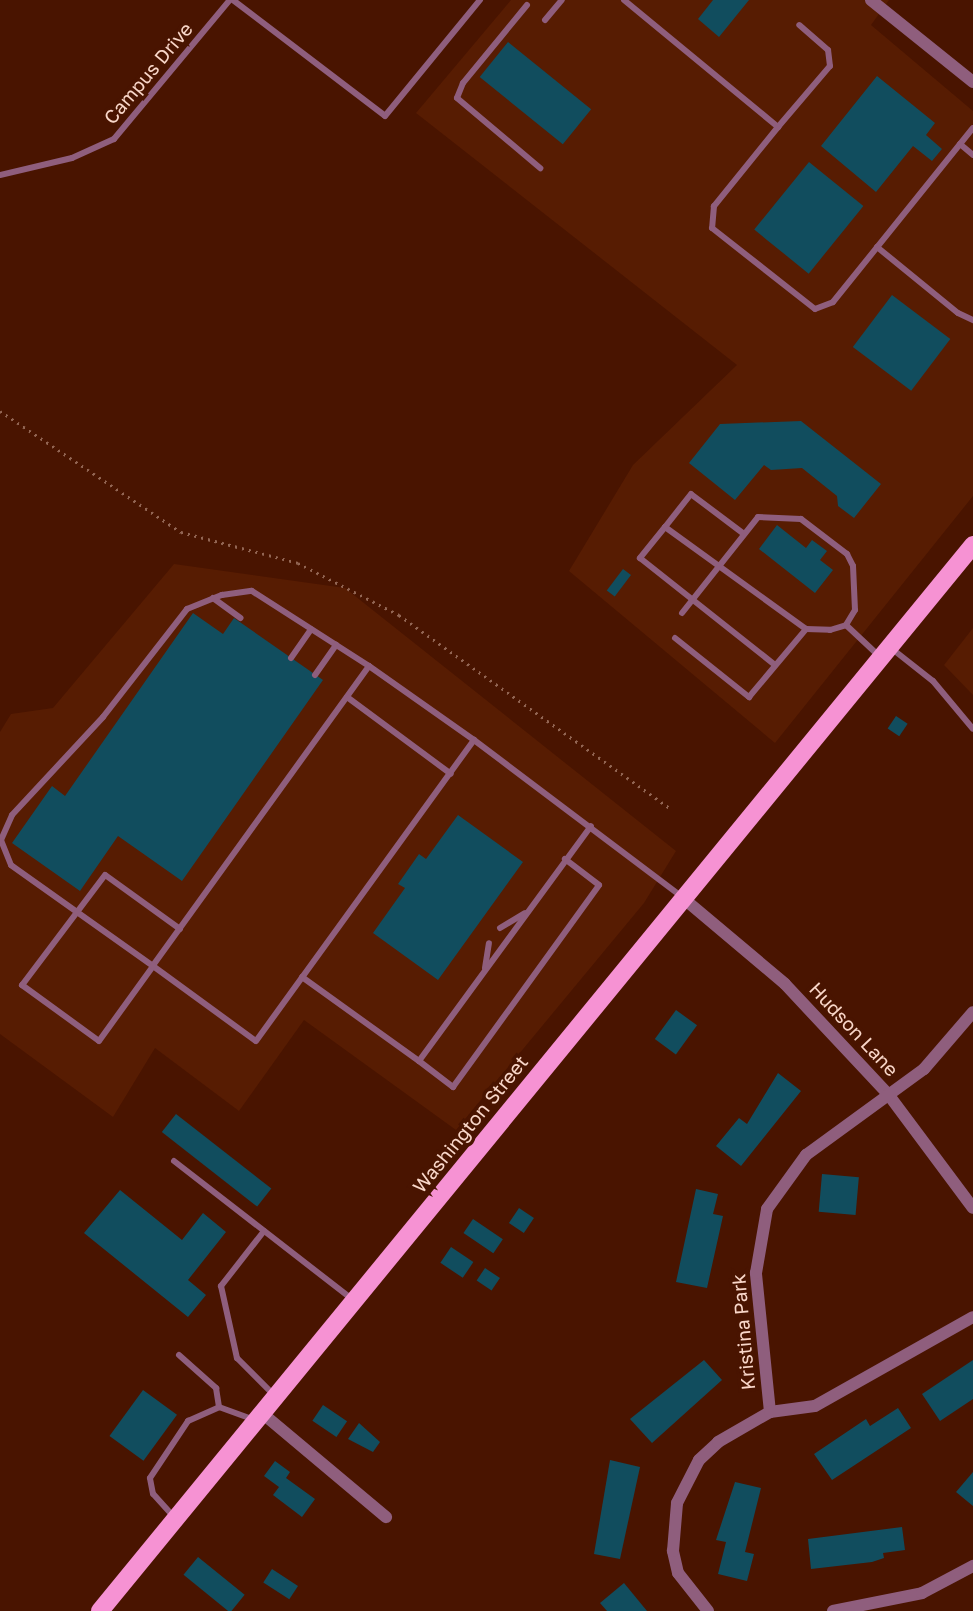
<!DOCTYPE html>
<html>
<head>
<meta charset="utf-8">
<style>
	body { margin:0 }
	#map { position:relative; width:973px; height:1611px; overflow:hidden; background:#491400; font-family:"Golos Text",sans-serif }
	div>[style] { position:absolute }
	.built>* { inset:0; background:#571c02 }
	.building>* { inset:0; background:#114d5e; transform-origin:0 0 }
	.path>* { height:2.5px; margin-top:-1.25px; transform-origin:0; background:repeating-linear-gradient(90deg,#926553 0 2px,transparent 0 7px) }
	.lane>* { height:6px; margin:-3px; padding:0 3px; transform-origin:3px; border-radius:3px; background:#8f5e7d }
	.street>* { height:12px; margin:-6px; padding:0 6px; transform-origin:6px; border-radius:6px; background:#8f5e7d }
	.primary>* { height:18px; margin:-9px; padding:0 9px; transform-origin:9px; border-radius:9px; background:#f692d3 }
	span { translate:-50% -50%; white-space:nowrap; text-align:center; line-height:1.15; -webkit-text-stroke:7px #491400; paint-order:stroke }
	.street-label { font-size:19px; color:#f9d7c9 }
</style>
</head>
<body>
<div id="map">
	<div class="built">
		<div style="clip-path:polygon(511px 0,889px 0,871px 25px,973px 111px,973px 496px,775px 743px,569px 571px,633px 465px,737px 365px,416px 113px)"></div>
		<div style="clip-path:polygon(174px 564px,345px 588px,676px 851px,644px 903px,456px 1130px,304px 1020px,239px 1111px,155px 1048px,113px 1117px,0 1034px,0 732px,11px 714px,53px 708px)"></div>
		<div style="clip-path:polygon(973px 628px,973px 695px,944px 665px)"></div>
	</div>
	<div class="building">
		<div style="clip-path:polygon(713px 0,749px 0,719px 37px,698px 19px)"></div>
		<div style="left:508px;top:42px;width:107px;height:45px;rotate:39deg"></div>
		<div style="clip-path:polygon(877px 76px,935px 123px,926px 135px,942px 149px,932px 161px,913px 146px,876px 192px,821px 146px)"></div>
		<div style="left:809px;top:162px;width:70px;height:87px;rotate:39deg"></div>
		<div style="left:892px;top:295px;width:73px;height:65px;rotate:37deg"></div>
		<div style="clip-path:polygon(801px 421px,881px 484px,854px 518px,838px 506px,837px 496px,802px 468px,771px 470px,764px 465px,735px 500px,689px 463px,720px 424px)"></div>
		<div style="clip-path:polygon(777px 525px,806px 548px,812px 540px,827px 551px,820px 560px,833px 570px,815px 593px,759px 549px)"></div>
		<div style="left:623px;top:569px;width:10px;height:27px;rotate:37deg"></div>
		<div style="clip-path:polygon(193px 613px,223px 634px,234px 618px,323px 680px,182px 881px,118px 836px,80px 891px,12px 843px,52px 786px,65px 796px)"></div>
		<div style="left:896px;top:716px;width:14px;height:15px;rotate:34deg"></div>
		<div style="clip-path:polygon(458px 815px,523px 862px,438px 980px,373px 933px,405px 888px,398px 884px,419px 854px,426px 859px)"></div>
		<div style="left:676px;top:1010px;width:26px;height:36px;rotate:36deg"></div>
		<div style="clip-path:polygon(778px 1073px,801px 1091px,741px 1166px,716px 1146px,739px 1118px,747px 1124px)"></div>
		<div style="left:176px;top:1114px;width:121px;height:23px;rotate:38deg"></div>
		<div style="left:822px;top:1174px;width:37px;height:38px;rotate:5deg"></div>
		<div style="clip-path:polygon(696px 1189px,718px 1194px,713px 1214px,723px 1216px,707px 1288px,676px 1282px)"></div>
		<div style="clip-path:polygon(120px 1190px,182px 1240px,203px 1213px,226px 1232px,188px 1280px,206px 1295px,188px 1317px,84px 1233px)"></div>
		<div style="left:519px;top:1208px;width:18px;height:18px;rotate:34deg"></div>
		<div style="left:473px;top:1219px;width:36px;height:17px;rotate:34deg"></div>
		<div style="left:451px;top:1247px;width:27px;height:19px;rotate:34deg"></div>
		<div style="left:485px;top:1268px;width:18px;height:15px;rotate:34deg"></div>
		<div style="clip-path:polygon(704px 1360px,722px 1380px,652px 1443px,630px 1419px)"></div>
		<div style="clip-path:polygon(973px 1360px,973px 1399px,940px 1421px,922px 1394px)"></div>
		<div style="left:143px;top:1390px;width:42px;height:57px;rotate:36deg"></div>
		<div style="left:323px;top:1405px;width:29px;height:19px;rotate:34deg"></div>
		<div style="clip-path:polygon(898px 1408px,911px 1428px,832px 1480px,814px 1454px,866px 1419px,870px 1426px)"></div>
		<div style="clip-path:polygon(359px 1423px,380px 1442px,373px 1452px,348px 1439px)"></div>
		<div style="clip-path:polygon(610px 1460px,640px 1467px,620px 1559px,594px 1554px)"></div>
		<div style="clip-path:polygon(275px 1461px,290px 1472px,286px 1478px,315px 1499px,302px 1517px,273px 1495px,279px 1487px,264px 1476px)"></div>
		<div style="clip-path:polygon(973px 1472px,973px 1506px,956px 1492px)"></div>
		<div style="clip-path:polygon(735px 1482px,761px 1488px,745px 1552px,754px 1554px,747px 1581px,718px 1574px,726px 1542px,716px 1540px)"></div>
		<div style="clip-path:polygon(902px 1527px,905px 1550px,883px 1553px,884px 1558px,872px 1562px,811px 1569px,808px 1539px)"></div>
		<div style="left:198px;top:1557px;width:60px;height:23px;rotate:39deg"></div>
		<div style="left:272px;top:1569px;width:31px;height:16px;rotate:33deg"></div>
		<div style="clip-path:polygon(624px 1583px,647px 1611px,607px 1611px,600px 1603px)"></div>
	</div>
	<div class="path">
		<div style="left:0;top:411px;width:218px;rotate:33.8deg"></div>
		<div style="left:181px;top:532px;width:121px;rotate:14.8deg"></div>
		<div style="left:298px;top:563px;width:114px;rotate:27.2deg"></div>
		<div style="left:399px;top:615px;width:333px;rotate:35.5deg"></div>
	</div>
	<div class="lane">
		<div style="left:233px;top:0;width:191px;rotate:37.3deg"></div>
		<div style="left:385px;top:116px;width:150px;rotate:-50.7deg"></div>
		<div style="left:624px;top:0;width:200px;rotate:39.5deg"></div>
		<div style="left:778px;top:127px;width:80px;rotate:-49.6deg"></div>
		<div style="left:830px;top:66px;width:16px;rotate:-97deg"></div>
		<div style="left:828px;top:50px;width:38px;rotate:-139deg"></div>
		<div style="left:527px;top:5px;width:101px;rotate:129.4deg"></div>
		<div style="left:463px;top:83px;width:16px;rotate:112deg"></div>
		<div style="left:457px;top:98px;width:109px;rotate:40.1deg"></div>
		<div style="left:545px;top:20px;width:26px;rotate:-50deg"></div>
		<div style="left:778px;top:127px;width:102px;rotate:129deg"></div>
		<div style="left:714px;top:206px;width:22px;rotate:95deg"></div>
		<div style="left:712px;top:228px;width:131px;rotate:38.2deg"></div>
		<div style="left:815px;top:309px;width:19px;rotate:-21deg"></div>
		<div style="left:833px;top:302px;width:223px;rotate:-51.2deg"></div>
		<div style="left:960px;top:144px;width:17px;rotate:40deg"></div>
		<div style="left:0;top:175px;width:74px;rotate:-13.3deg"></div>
		<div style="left:72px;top:158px;width:46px;rotate:-24.3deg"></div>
		<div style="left:114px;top:139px;width:181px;rotate:-50.2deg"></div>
		<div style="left:877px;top:247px;width:104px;rotate:39.2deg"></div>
		<div style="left:958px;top:313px;width:17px;rotate:25deg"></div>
		<div style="left:665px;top:527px;width:40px;rotate:129deg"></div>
		<div style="left:640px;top:558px;width:172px;rotate:38.4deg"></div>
		<div style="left:744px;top:534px;width:66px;rotate:-143deg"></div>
		<div style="left:691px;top:494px;width:42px;rotate:128.2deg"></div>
		<div style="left:665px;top:527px;width:174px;rotate:35.9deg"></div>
		<div style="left:806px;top:629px;width:24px;rotate:2deg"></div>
		<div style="left:830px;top:630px;width:17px;rotate:-17deg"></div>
		<div style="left:213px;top:598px;width:34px;rotate:36deg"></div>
		<div style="left:682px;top:613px;width:122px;rotate:-51.6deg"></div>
		<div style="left:758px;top:517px;width:43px;rotate:2.7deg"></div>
		<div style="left:801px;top:519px;width:58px;rotate:37.3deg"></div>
		<div style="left:847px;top:554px;width:13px;rotate:63deg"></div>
		<div style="left:853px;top:566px;width:44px;rotate:87.4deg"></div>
		<div style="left:855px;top:610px;width:17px;rotate:121deg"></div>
		<div style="left:846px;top:625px;width:45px;rotate:43.2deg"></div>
		<div style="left:675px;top:638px;width:95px;rotate:38.6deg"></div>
		<div style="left:749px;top:697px;width:89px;rotate:-50deg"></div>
		<div style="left:891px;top:648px;width:53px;rotate:38.2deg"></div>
		<div style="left:933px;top:681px;width:62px;rotate:50.2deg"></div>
		<div style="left:291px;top:658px;width:35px;rotate:-55deg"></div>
		<div style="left:369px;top:666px;width:370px;rotate:125.8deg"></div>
		<div style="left:153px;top:966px;width:174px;rotate:-144.6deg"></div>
		<div style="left:11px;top:865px;width:27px;rotate:-112deg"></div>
		<div style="left:1px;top:840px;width:27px;rotate:-66deg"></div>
		<div style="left:12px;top:815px;width:134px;rotate:-47.1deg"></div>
		<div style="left:103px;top:717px;width:137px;rotate:-52.1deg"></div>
		<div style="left:187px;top:609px;width:38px;rotate:-22deg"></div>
		<div style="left:222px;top:595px;width:30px;rotate:-8deg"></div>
		<div style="left:252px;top:591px;width:139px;rotate:32.7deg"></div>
		<div style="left:369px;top:666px;width:128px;rotate:35.2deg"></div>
		<div style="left:474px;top:740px;width:261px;rotate:37deg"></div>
		<div style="left:315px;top:675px;width:37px;rotate:-55deg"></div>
		<div style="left:347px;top:697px;width:129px;rotate:36.5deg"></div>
		<div style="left:500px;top:928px;width:29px;rotate:-31deg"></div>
		<div style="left:180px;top:929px;width:92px;rotate:-144.2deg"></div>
		<div style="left:105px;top:875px;width:138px;rotate:127deg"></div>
		<div style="left:22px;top:985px;width:95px;rotate:36deg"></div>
		<div style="left:99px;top:1041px;width:92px;rotate:-54.2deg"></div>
		<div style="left:153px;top:966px;width:127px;rotate:36.1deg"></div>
		<div style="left:256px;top:1041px;width:372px;rotate:-54.1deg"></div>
		<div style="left:485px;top:968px;width:25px;rotate:-81deg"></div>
		<div style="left:302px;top:977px;width:144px;rotate:35.7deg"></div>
		<div style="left:419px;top:1061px;width:291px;rotate:-53.8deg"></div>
		<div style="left:419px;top:1061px;width:43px;rotate:37.4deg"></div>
		<div style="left:453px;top:1087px;width:249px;rotate:-54.1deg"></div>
		<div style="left:599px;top:885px;width:43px;rotate:-142.6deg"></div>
		<div style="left:174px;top:1161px;width:225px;rotate:37.8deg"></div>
		<div style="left:264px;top:1231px;width:70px;rotate:128deg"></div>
		<div style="left:221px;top:1286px;width:74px;rotate:77.5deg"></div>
		<div style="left:237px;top:1358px;width:52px;rotate:45deg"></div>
		<div style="left:179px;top:1355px;width:50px;rotate:41.7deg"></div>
		<div style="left:216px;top:1388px;width:19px;rotate:81deg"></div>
		<div style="left:174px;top:1517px;width:31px;rotate:-132deg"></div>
		<div style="left:153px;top:1494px;width:16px;rotate:-101deg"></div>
		<div style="left:150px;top:1478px;width:69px;rotate:-56.3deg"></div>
		<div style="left:188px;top:1421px;width:34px;rotate:-24deg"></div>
		<div style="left:219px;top:1407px;width:38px;rotate:20deg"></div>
	</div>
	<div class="street">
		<div style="left:871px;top:0;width:131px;rotate:38.8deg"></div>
		<div style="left:683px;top:898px;width:133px;rotate:40.1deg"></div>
		<div style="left:785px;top:984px;width:151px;rotate:46.9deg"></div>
		<div style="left:888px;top:1094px;width:142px;rotate:53.3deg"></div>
		<div style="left:770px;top:1412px;width:140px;rotate:-95.8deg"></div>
		<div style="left:756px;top:1273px;width:65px;rotate:-80.2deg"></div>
		<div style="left:767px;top:1209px;width:67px;rotate:-54.2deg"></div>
		<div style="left:806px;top:1155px;width:146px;rotate:-36.1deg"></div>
		<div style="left:924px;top:1069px;width:75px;rotate:-49.3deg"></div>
		<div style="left:262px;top:1413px;width:162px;rotate:40deg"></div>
		<div style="left:708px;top:1611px;width:48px;rotate:-128.3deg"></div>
		<div style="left:678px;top:1573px;width:23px;rotate:-103deg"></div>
		<div style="left:673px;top:1551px;width:48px;rotate:-85.2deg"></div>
		<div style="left:677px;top:1503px;width:48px;rotate:-62.9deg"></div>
		<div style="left:699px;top:1460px;width:26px;rotate:-43deg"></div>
		<div style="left:718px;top:1442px;width:60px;rotate:-30deg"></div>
		<div style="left:770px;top:1412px;width:45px;rotate:-7.6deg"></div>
		<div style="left:815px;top:1406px;width:181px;rotate:-29.4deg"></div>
		<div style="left:833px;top:1611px;width:91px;rotate:-11.4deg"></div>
		<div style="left:922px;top:1593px;width:58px;rotate:-27.9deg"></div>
	</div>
	<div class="primary">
		<div style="left:100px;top:1611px;width:1378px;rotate:-50.68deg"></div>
	</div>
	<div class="street-label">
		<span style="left:148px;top:73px;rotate:-50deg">Campus Drive</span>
		<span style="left:854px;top:1029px;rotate:47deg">Hudson Lane</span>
		<span style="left:470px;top:1124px;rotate:-51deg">Washington Street</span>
		<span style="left:743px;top:1332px;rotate:-95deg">Kristina Park</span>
	</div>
</div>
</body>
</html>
